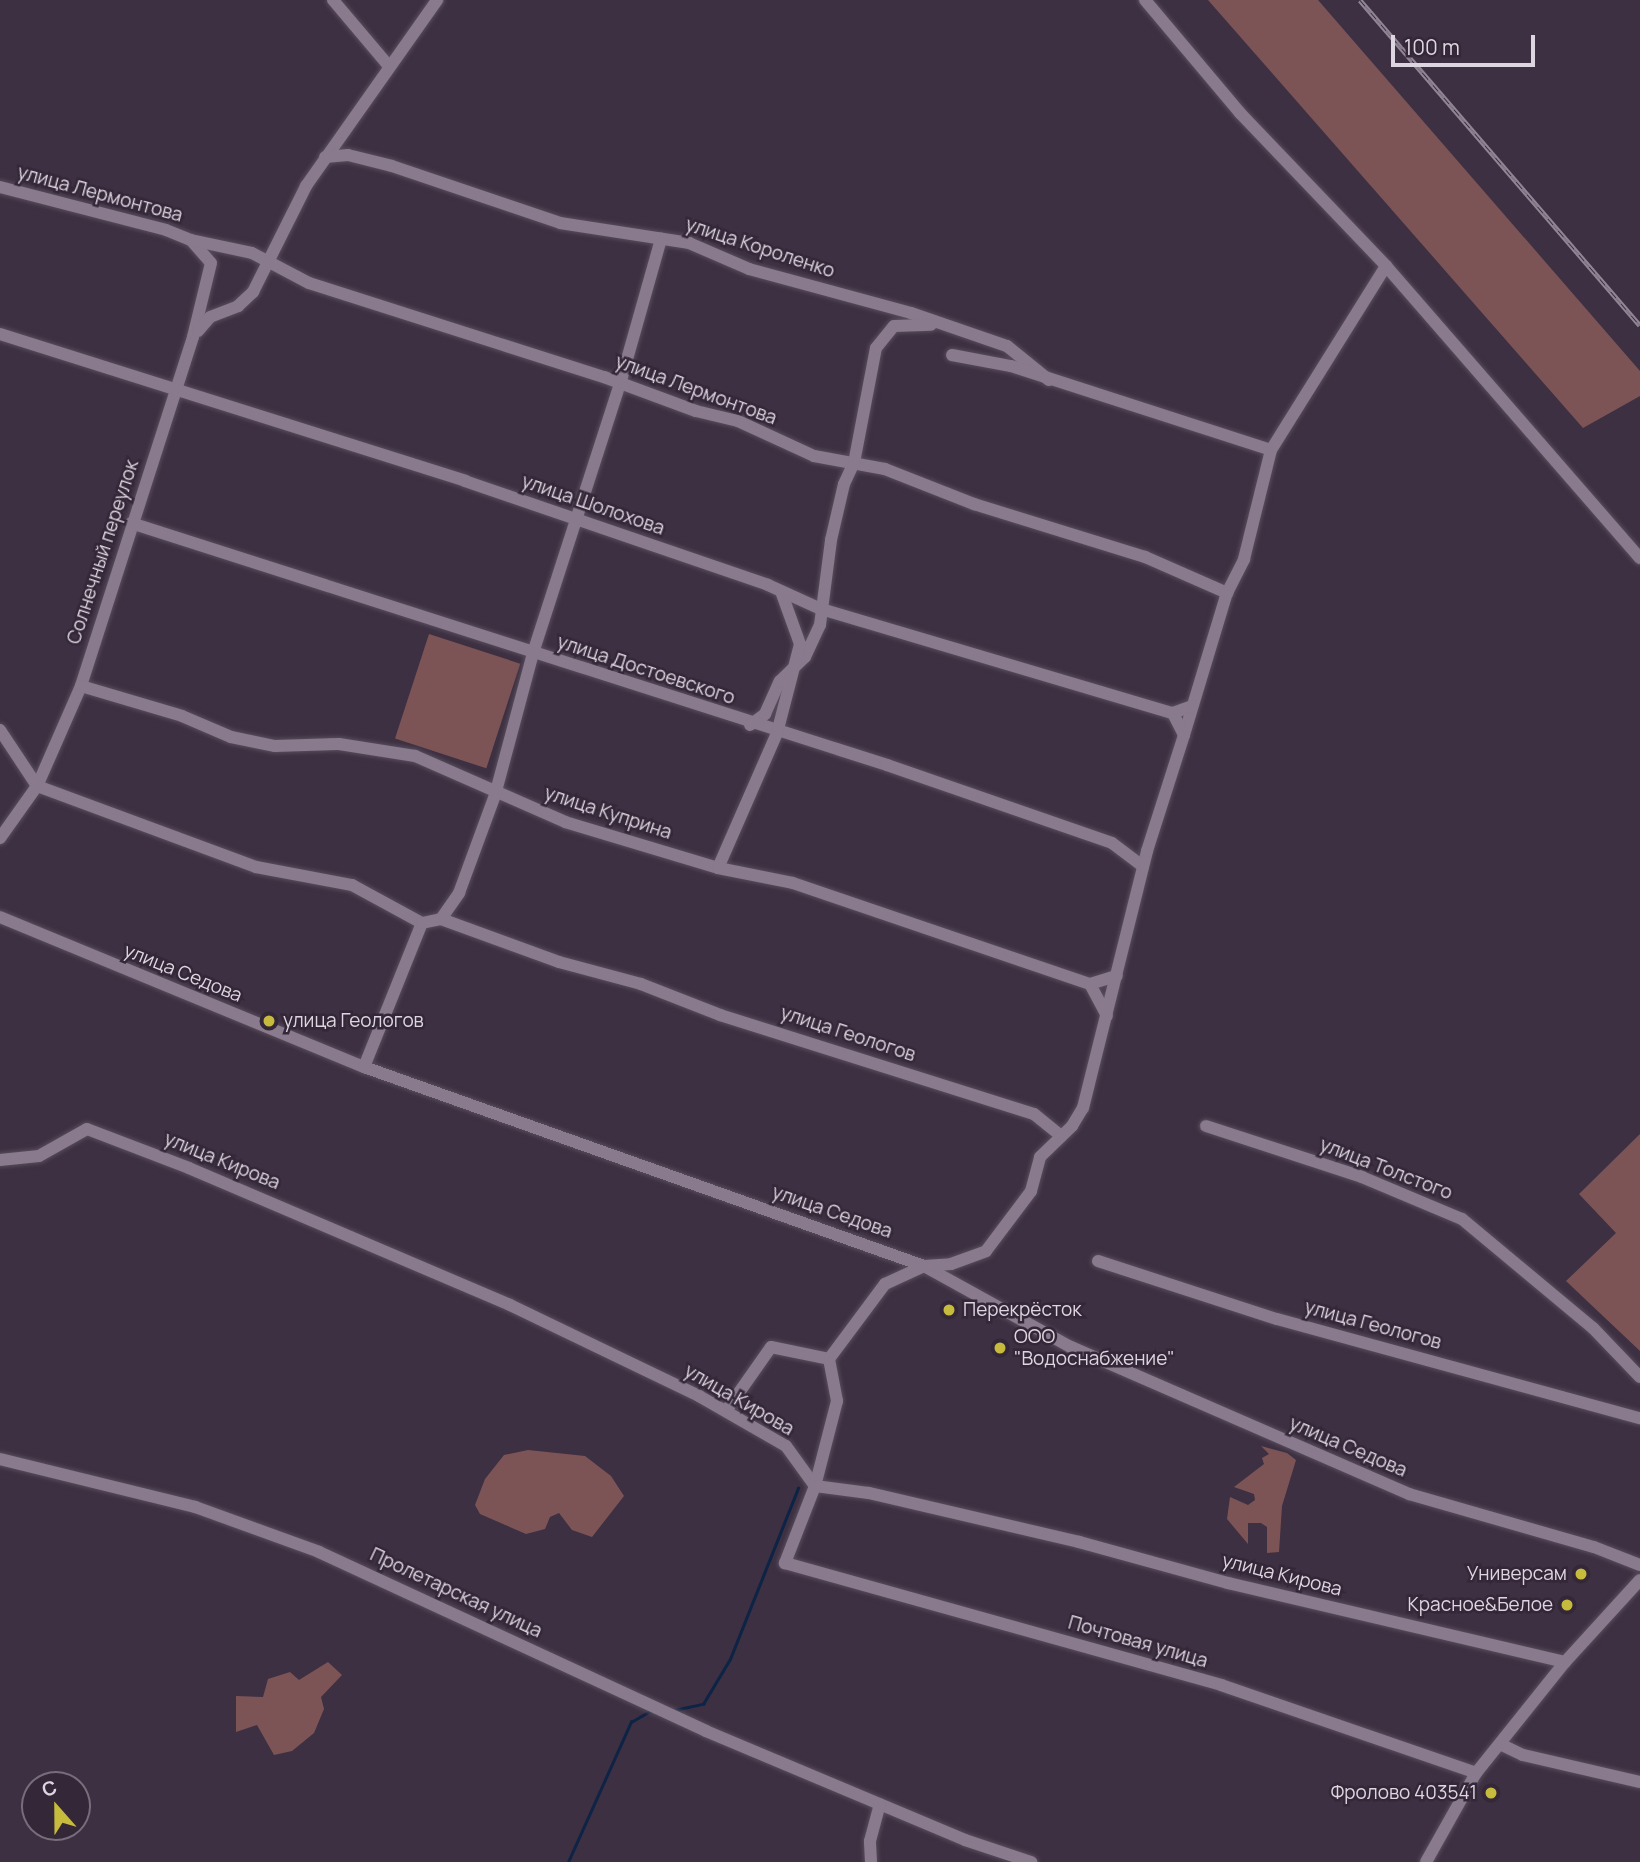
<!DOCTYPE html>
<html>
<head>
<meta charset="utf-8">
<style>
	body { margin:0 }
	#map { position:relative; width:1640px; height:1862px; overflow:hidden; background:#3d3042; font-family:Manrope,sans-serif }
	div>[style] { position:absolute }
	.green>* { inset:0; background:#7d5456; transform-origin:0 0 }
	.stream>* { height:2.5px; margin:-1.25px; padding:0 1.25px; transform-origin:1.25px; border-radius:1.25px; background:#0e2446 }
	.roads { filter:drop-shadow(0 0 2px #584d5c) drop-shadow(0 0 2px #584d5c) }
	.minor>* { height:12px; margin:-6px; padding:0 6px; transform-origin:6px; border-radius:6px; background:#897a8e }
	.rail>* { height:5px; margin-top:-2.5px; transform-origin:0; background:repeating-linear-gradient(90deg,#332738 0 8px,#918695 0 16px); box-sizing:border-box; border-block:2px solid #918695 }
	.dots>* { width:19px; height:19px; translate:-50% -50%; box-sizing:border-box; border:4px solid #332738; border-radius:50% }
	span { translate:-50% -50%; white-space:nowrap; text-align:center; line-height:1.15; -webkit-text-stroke:5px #332738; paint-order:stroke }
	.street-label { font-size:19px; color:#ddd5e0 }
	.poi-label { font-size:19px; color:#ddd5e0 }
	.left { translate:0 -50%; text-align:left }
	.right { translate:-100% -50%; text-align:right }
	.north { position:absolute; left:21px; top:1771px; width:70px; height:70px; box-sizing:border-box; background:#332738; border:2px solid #776d7b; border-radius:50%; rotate:339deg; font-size:19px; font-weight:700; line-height:28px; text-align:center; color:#ddd5e0 }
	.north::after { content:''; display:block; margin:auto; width:24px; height:32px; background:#c6bb3c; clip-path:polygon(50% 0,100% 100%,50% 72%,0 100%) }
	.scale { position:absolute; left:1391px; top:35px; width:144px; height:32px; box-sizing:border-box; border:4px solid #ddd5e0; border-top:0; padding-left:9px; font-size:21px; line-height:24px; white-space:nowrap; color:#ddd5e0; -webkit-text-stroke:5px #332738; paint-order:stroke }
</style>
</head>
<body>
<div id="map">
	<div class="green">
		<div style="clip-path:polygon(1208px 0,1318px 0,1640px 371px,1640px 396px,1583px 428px)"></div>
		<div style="left:429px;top:634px;width:96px;height:110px;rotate:18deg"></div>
		<div style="clip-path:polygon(1640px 1134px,1640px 1351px,1566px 1281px,1616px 1233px,1579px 1194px)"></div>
		<div style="clip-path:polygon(1261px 1446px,1287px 1453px,1296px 1460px,1282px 1506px,1279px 1552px,1267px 1553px,1267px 1527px,1261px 1523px,1248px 1523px,1248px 1544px,1227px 1519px,1230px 1497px,1248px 1505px,1255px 1500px,1254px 1494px,1234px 1487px,1264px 1464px,1262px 1458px,1269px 1454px)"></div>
		<div style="clip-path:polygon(528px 1450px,585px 1456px,611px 1476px,624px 1496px,592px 1537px,572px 1530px,559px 1513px,550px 1517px,545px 1529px,526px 1534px,480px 1514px,475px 1505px,485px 1479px,504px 1455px)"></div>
		<div style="clip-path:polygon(328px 1662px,342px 1675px,321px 1697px,324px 1709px,314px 1733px,292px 1751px,274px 1755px,257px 1725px,236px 1732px,236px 1696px,263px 1697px,268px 1679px,290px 1672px,299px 1680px)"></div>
	</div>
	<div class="stream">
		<div style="left:674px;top:1710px;width:30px;rotate:-12deg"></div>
		<div style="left:703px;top:1704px;width:52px;rotate:-59deg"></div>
		<div style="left:730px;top:1659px;width:184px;rotate:-68.3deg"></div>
		<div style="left:568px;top:1862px;width:154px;rotate:-65.8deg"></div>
		<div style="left:631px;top:1722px;width:22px;rotate:-30deg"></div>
	</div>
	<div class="roads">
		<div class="minor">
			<div style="left:333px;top:0;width:84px;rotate:49.8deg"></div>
			<div style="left:1145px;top:0;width:148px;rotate:49.9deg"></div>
			<div style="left:1240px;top:113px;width:211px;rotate:46.3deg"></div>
			<div style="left:1386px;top:266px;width:387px;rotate:49deg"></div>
			<div style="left:325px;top:157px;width:23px;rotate:-5deg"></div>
			<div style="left:348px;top:155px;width:45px;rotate:14deg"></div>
			<div style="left:392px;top:166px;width:177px;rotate:18.7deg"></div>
			<div style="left:560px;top:223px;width:131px;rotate:8.8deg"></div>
			<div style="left:689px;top:243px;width:65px;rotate:23.4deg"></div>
			<div style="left:749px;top:269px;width:168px;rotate:15.2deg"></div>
			<div style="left:911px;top:313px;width:102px;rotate:19deg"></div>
			<div style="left:1007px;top:346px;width:54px;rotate:39deg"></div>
			<div style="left:0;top:187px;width:171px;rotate:14.5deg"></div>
			<div style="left:166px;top:230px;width:27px;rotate:22deg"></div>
			<div style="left:191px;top:240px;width:30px;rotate:49deg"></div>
			<div style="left:211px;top:263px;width:76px;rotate:103.7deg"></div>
			<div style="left:193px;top:337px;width:367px;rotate:107.8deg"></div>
			<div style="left:81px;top:686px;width:109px;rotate:113.7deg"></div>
			<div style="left:37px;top:786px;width:64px;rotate:125.4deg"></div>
			<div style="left:191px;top:240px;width:62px;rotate:12deg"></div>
			<div style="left:252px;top:253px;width:64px;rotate:27.8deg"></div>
			<div style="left:309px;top:283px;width:310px;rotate:17.7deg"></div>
			<div style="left:604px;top:377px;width:98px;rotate:20.3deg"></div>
			<div style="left:696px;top:411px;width:43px;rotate:13.4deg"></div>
			<div style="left:738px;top:421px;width:84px;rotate:24.7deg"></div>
			<div style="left:814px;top:456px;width:72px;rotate:10.4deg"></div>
			<div style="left:885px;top:469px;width:96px;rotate:21.5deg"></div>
			<div style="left:974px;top:504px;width:179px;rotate:17.2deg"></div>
			<div style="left:1145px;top:557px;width:90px;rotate:23.7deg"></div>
			<div style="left:198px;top:331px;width:18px;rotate:-49deg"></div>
			<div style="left:210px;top:317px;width:30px;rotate:-21deg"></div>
			<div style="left:238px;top:306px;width:21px;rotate:-43deg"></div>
			<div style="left:253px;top:292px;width:119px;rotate:-63.4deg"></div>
			<div style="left:306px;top:186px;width:228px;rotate:-54.8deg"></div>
			<div style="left:0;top:334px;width:488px;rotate:17.5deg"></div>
			<div style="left:465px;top:481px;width:320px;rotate:18.9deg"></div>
			<div style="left:768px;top:585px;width:58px;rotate:24.4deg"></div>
			<div style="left:821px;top:609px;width:367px;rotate:16.5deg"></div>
			<div style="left:952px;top:355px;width:60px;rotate:10.6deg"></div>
			<div style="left:1011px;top:366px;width:273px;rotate:17.9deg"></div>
			<div style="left:131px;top:523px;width:794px;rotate:17.75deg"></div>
			<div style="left:887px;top:765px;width:238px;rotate:19.1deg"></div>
			<div style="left:1112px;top:843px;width:39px;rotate:37deg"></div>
			<div style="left:81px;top:686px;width:105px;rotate:16.5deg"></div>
			<div style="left:182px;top:716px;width:53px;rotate:23.2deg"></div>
			<div style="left:231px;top:737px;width:45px;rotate:11.6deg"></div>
			<div style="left:275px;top:746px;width:64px;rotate:-1.8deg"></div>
			<div style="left:339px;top:744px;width:77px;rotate:9deg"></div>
			<div style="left:415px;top:756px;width:164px;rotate:23.7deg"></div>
			<div style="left:565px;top:822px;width:160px;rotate:16.7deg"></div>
			<div style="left:718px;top:868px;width:76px;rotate:11.3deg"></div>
			<div style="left:793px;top:883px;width:314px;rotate:18.8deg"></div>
			<div style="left:1090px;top:984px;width:36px;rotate:62deg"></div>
			<div style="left:750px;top:725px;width:19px;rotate:-36deg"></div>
			<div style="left:765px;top:714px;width:36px;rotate:-66deg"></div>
			<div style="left:780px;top:681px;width:35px;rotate:-44deg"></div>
			<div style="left:805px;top:657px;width:35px;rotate:-65deg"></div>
			<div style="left:820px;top:625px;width:86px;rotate:-82.6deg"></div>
			<div style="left:831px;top:540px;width:57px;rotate:-76.9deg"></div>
			<div style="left:844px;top:484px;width:23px;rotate:-65deg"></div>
			<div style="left:854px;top:463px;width:117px;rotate:-79.2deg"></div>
			<div style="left:876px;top:348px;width:28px;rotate:-51deg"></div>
			<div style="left:894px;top:326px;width:37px;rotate:-2deg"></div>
			<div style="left:0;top:730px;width:67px;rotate:56.5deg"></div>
			<div style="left:37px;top:786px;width:233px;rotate:20.3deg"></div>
			<div style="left:256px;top:867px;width:98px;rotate:10.6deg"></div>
			<div style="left:352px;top:885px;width:80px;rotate:28.5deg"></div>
			<div style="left:1184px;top:735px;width:148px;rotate:-73.2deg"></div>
			<div style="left:1227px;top:593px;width:38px;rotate:-63deg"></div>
			<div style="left:1244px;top:559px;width:112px;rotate:-76.1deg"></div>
			<div style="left:1271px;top:450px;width:217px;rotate:-58deg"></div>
			<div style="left:718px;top:868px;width:147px;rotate:-66.4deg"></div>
			<div style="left:777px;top:733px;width:92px;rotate:-75.5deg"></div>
			<div style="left:800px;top:644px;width:53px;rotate:-109.8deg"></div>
			<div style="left:0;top:917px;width:394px;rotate:22.4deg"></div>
			<div style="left:364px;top:1067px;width:594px;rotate:19.56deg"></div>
			<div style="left:924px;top:1266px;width:168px;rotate:28.9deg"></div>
			<div style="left:1071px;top:1347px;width:369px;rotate:23.5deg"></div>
			<div style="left:1409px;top:1494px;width:192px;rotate:16deg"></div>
			<div style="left:1594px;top:1547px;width:49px;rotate:21.4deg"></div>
			<div style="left:441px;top:919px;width:32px;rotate:-55deg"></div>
			<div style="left:459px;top:893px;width:104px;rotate:-69.8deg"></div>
			<div style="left:495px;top:795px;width:147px;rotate:-75deg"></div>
			<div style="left:533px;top:653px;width:283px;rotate:-72.1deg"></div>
			<div style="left:620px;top:384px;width:151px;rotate:-74.2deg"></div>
			<div style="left:1090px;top:984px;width:28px;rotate:-17deg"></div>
			<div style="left:364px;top:1067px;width:155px;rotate:-68.1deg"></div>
			<div style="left:422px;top:923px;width:19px;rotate:-12deg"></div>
			<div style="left:441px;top:919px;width:126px;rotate:20deg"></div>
			<div style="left:559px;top:962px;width:85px;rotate:15deg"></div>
			<div style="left:641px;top:984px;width:85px;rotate:21.4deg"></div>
			<div style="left:720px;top:1015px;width:329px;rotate:17.5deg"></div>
			<div style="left:1034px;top:1114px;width:32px;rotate:39deg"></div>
			<div style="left:1206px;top:1126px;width:164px;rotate:18.1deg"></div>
			<div style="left:1362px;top:1177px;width:108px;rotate:22.8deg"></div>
			<div style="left:1462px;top:1219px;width:170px;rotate:39.8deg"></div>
			<div style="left:1593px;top:1328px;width:68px;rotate:46.2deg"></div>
			<div style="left:0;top:1160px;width:39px;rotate:-6deg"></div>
			<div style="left:39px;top:1156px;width:55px;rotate:-29.4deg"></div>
			<div style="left:87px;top:1129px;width:109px;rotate:20.9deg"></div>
			<div style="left:189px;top:1168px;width:349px;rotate:23.1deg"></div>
			<div style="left:510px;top:1305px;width:210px;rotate:25.7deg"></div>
			<div style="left:699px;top:1396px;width:100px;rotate:29.9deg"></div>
			<div style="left:786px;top:1446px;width:49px;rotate:54.1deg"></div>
			<div style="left:815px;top:1486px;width:54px;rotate:7.4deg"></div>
			<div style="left:869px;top:1493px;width:216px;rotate:13.1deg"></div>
			<div style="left:1079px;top:1542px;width:155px;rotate:15.4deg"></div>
			<div style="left:1228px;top:1583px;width:346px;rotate:13.2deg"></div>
			<div style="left:1098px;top:1261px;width:188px;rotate:18deg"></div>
			<div style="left:1277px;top:1319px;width:376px;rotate:15.3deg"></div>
			<div style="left:829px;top:1359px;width:43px;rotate:79.2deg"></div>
			<div style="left:837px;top:1401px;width:88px;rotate:104.5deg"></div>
			<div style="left:815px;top:1486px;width:83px;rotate:111.3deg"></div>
			<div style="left:785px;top:1563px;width:453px;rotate:15.6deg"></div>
			<div style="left:1221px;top:1685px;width:270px;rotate:19deg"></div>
			<div style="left:726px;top:1411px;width:78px;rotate:-54.9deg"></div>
			<div style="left:771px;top:1347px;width:59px;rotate:11.7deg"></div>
			<div style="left:829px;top:1359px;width:94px;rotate:-53.3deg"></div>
			<div style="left:885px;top:1284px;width:43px;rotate:-24.8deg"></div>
			<div style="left:924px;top:1266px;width:27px;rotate:-4deg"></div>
			<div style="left:951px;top:1264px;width:37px;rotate:-20deg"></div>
			<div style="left:986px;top:1251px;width:75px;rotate:-53.1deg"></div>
			<div style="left:1031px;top:1191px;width:35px;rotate:-75deg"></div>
			<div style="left:1040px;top:1157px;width:45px;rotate:-44.1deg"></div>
			<div style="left:1072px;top:1126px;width:21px;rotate:-59deg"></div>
			<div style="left:1083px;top:1108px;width:265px;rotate:-76deg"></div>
			<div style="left:1147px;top:851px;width:122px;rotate:-72.3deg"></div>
			<div style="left:1184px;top:735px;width:25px;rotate:-117deg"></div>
			<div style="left:1173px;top:713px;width:20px;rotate:-20deg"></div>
			<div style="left:0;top:1459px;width:201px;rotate:13.8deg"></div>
			<div style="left:195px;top:1507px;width:132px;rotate:19.9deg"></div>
			<div style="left:319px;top:1552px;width:426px;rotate:24.8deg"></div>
			<div style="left:706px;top:1731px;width:281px;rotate:22.8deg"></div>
			<div style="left:965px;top:1840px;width:70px;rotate:18.4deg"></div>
			<div style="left:1500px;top:1744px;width:25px;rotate:26deg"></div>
			<div style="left:1523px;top:1755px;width:120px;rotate:13deg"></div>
			<div style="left:871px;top:1862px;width:21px;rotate:-93deg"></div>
			<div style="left:870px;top:1841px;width:38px;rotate:-75deg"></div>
			<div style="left:1426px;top:1862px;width:102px;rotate:-60.7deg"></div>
			<div style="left:1476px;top:1773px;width:142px;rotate:-51.3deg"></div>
			<div style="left:1565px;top:1662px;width:111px;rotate:-47.6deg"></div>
		</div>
	</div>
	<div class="rail">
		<div style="left:1360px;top:0;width:429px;rotate:49.3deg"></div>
	</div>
	<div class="dots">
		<div style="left:269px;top:1021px;background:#c6bb3c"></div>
		<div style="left:949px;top:1310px;background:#c6bb3c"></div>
		<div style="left:1000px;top:1348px;background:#c6bb3c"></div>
		<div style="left:1581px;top:1574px;background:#c6bb3c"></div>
		<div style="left:1567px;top:1605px;background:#c6bb3c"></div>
		<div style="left:1491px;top:1793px;background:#c6bb3c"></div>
	</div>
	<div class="street-label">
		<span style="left:100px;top:194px;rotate:15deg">улица Лермонтова</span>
		<span style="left:760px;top:248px;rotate:18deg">улица Короленко</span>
		<span style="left:696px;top:390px;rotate:20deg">улица Лермонтова</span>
		<span style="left:593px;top:505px;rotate:19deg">улица Шолохова</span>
		<span style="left:103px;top:552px;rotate:-72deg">Солнечный переулок</span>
		<span style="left:646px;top:670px;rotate:18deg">улица Достоевского</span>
		<span style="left:608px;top:813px;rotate:18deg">улица Куприна</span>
		<span style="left:183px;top:973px;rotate:22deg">улица Седова</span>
		<span style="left:848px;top:1034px;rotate:18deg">улица Геологов</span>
		<span style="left:222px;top:1161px;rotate:22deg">улица Кирова</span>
		<span style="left:1386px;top:1169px;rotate:21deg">улица Толстого</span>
		<span style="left:832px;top:1212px;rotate:19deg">улица Седова</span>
		<span style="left:1373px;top:1325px;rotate:15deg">улица Геологов</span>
		<span style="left:739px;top:1400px;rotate:30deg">улица Кирова</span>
		<span style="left:1348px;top:1447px;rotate:23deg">улица Седова</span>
		<span style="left:1282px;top:1575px;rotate:14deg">улица Кирова</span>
		<span style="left:456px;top:1593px;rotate:25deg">Пролетарская улица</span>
		<span style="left:1138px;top:1642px;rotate:16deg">Почтовая улица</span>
	</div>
	<div class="poi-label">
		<span class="left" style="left:283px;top:1021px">улица Геологов</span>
		<span class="left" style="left:963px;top:1310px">Перекрёсток</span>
		<span class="left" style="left:1014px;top:1348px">ООО<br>"Водоснабжение"</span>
		<span class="right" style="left:1567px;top:1574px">Универсам</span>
		<span class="right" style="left:1553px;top:1605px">Красное&amp;Белое</span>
		<span class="right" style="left:1477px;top:1793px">Фролово 403541</span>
	</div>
	<div class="north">С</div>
	<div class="scale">100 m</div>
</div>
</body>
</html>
